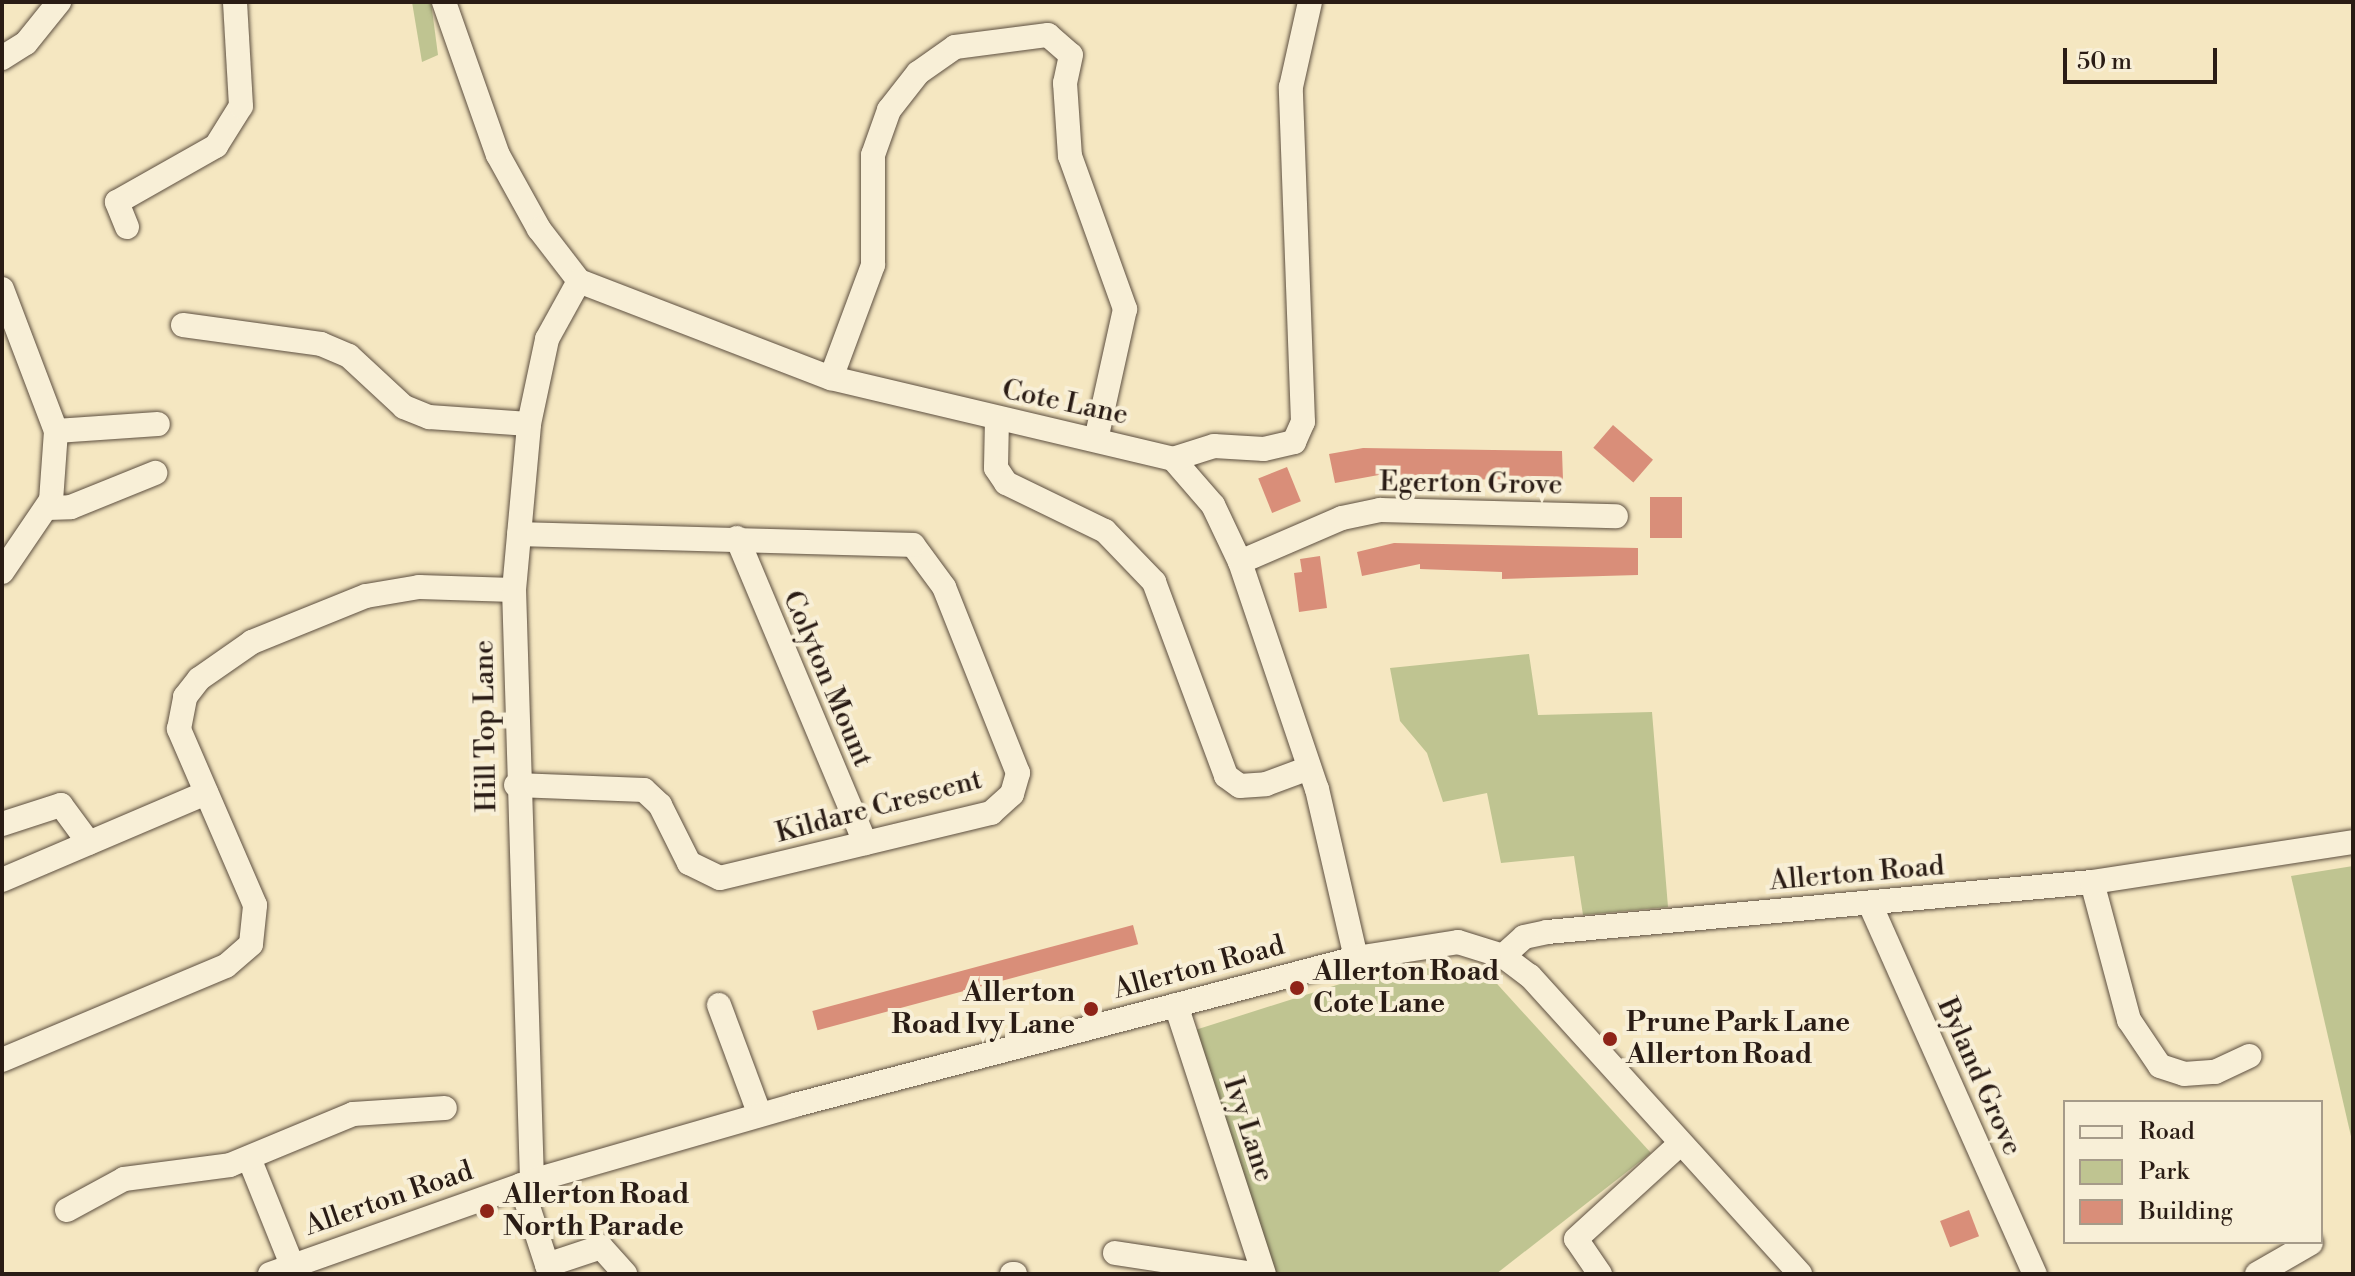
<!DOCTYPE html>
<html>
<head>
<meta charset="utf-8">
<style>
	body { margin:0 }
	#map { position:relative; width:2355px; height:1276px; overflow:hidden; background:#f5e7c1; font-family:"Libre Bodoni",serif }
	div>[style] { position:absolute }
	.green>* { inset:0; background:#bfc491 }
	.building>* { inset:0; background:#d98e79; transform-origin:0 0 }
	.roads { filter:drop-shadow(0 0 2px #5d4f40) drop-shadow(0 0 2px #5d4f40) }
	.minor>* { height:24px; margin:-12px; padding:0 12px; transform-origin:12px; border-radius:12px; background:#f8efd7 }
	.dots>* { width:22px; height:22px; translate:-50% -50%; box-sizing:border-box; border:4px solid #f8efd7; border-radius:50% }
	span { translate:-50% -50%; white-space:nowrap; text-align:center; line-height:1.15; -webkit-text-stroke:8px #f8efd7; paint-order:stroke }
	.street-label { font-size:28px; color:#2a1c15 }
	.poi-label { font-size:28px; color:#2a1c15; font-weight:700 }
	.left { translate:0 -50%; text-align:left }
	.right { translate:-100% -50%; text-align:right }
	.frame { position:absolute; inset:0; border:4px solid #2a1c15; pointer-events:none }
	.legend { position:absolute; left:2063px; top:1100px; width:260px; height:144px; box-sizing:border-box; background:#f8efd7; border:2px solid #a69b89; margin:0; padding:10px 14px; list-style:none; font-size:24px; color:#2a1c15 }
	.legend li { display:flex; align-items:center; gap:16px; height:40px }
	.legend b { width:40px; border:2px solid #a69b89 }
	.scale { position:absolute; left:2063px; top:48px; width:154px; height:36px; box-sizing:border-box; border:4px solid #2a1c15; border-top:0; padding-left:10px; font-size:24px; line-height:28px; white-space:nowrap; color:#2a1c15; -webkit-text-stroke:6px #f8efd7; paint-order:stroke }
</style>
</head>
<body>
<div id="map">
	<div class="green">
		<div style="clip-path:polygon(412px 2px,431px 2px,438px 55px,422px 62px)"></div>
		<div style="clip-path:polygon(1529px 654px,1538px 715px,1652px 712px,1668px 907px,1583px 915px,1574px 856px,1501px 863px,1487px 793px,1443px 802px,1427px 753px,1400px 721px,1390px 668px)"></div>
		<div style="clip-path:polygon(2353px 866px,2353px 1145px,2291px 876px)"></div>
		<div style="clip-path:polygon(1446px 966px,1489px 975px,1651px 1153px,1496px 1274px,1273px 1274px,1192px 1031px,1362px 977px)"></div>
	</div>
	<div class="building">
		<div style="left:1613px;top:425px;width:53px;height:30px;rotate:41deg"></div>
		<div style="clip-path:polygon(1363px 448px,1562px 451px,1563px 480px,1395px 479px,1395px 472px,1335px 483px,1329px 454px)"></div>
		<div style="left:1287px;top:467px;width:37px;height:31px;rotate:68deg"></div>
		<div style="left:1650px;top:497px;width:32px;height:41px"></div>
		<div style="clip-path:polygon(1394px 543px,1638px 548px,1638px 575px,1502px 579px,1502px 572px,1420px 569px,1420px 564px,1362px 576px,1357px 552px)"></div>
		<div style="clip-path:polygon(1320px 556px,1327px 608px,1299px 612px,1294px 573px,1302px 572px,1300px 559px)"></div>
		<div style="left:1133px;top:925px;width:20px;height:332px;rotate:75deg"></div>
		<div style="left:1969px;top:1210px;width:28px;height:31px;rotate:69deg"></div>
	</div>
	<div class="roads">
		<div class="minor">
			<div style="left:444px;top:2px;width:162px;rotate:70.6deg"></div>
			<div style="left:498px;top:155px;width:85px;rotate:61deg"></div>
			<div style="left:539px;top:229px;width:66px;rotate:52.4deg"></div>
			<div style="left:579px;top:281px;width:270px;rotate:21.1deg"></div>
			<div style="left:831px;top:378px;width:351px;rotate:13.3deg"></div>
			<div style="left:1173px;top:459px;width:61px;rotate:49deg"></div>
			<div style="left:1213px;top:505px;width:63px;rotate:64.7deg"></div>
			<div style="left:1240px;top:562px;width:240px;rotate:71.3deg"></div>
			<div style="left:1317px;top:789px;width:173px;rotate:77deg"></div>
			<div style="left:2px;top:58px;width:28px;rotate:-32deg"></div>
			<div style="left:26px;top:43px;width:53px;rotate:-51.2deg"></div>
			<div style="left:127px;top:227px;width:27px;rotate:-112deg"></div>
			<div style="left:117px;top:202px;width:114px;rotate:-29.5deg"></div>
			<div style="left:216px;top:146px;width:47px;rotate:-58deg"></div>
			<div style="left:241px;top:106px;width:104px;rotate:-93.3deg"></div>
			<div style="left:2px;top:289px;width:152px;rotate:69.2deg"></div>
			<div style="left:56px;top:431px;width:69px;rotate:94.1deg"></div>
			<div style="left:51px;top:500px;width:87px;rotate:124.2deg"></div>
			<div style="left:183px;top:325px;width:139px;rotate:7.8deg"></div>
			<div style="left:321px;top:344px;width:30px;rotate:23deg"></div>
			<div style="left:349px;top:356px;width:75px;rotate:42.8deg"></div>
			<div style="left:404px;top:407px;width:27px;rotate:22deg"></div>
			<div style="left:429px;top:417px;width:100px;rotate:4deg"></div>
			<div style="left:831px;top:378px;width:121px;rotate:-69.6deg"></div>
			<div style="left:873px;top:265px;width:110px;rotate:-90deg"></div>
			<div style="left:873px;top:155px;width:48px;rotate:-70.4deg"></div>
			<div style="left:889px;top:110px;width:47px;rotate:-51.9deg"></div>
			<div style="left:918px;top:73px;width:45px;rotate:-35.1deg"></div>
			<div style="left:955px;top:47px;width:94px;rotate:-7.4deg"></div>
			<div style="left:1048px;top:35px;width:30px;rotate:41deg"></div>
			<div style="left:1071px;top:55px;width:29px;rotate:102deg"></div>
			<div style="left:1065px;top:83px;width:73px;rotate:86.1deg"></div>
			<div style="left:1070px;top:156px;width:163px;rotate:70.2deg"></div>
			<div style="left:1125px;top:309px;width:134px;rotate:102.5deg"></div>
			<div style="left:997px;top:419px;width:49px;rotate:91.2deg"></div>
			<div style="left:996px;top:468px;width:18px;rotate:56deg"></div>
			<div style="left:1006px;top:483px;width:110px;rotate:25.9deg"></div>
			<div style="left:1105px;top:531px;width:71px;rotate:46.1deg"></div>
			<div style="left:1154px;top:582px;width:207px;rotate:69.6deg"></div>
			<div style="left:1226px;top:776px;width:17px;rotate:36deg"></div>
			<div style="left:1240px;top:786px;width:26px;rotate:-4deg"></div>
			<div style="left:1266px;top:784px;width:46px;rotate:-20.4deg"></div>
			<div style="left:56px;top:431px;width:102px;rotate:-3.9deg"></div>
			<div style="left:1173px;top:459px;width:43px;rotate:-17.6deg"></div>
			<div style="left:1214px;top:446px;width:50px;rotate:3.4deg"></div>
			<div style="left:1264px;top:449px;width:31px;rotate:-13deg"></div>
			<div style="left:1294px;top:442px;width:22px;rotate:-66deg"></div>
			<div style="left:1303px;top:422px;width:335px;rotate:-92.1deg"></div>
			<div style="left:1291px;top:87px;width:87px;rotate:-77.4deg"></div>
			<div style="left:47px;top:508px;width:24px;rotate:-2deg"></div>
			<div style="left:71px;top:507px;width:91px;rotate:-22deg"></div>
			<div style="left:737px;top:538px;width:331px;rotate:67.2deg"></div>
			<div style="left:1240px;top:562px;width:111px;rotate:-23.3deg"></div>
			<div style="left:1342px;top:518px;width:39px;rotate:-12deg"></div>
			<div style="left:1380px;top:510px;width:236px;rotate:1.5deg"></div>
			<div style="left:516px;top:785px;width:128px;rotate:2.2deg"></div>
			<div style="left:644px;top:790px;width:22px;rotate:43deg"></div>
			<div style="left:660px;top:805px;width:65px;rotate:63.4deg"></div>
			<div style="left:689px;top:863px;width:34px;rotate:26deg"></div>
			<div style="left:720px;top:878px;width:279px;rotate:-13.5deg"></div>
			<div style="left:991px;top:813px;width:28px;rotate:-42deg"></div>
			<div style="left:1012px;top:794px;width:22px;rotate:-74deg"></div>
			<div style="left:1018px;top:773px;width:200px;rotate:-111.7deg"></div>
			<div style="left:944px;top:587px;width:52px;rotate:-126.4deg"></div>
			<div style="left:913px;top:545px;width:394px;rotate:-178.4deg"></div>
			<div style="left:2px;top:824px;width:62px;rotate:-17.9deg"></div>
			<div style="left:61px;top:805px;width:47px;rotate:53.6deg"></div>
			<div style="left:2px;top:880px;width:222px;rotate:-23.1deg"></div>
			<div style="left:2092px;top:882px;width:143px;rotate:75deg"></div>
			<div style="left:2129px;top:1020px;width:55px;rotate:56deg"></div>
			<div style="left:2160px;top:1066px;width:25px;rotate:18deg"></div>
			<div style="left:2184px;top:1074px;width:31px;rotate:-4deg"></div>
			<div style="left:2215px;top:1072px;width:38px;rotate:-25deg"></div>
			<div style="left:1870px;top:904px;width:405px;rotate:66deg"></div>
			<div style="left:1503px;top:956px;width:28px;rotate:-42deg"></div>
			<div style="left:1524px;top:937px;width:24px;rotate:-12deg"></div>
			<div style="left:1547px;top:932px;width:547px;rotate:-5.24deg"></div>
			<div style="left:2092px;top:882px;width:264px;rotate:-8.7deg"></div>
			<div style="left:719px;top:1005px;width:117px;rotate:69.6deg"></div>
			<div style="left:1176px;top:1005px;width:283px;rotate:71.9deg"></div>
			<div style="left:2px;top:1060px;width:243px;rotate:-22.8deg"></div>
			<div style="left:226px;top:966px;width:33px;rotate:-41deg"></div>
			<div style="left:251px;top:944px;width:39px;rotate:-84deg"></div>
			<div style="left:255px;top:905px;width:192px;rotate:-113.4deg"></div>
			<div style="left:179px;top:729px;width:33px;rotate:-79deg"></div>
			<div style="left:185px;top:697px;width:23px;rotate:-52deg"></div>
			<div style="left:199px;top:679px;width:65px;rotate:-34.9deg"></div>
			<div style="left:252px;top:642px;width:123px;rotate:-22deg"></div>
			<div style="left:366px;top:596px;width:54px;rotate:-9.6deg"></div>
			<div style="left:419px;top:587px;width:95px;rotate:1.8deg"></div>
			<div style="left:249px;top:1158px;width:115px;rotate:68.1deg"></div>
			<div style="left:532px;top:1181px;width:591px;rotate:-91.74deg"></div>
			<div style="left:514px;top:590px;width:167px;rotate:-84.8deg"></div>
			<div style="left:529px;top:424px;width:87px;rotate:-78deg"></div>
			<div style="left:547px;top:339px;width:66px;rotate:-61.1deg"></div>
			<div style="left:521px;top:1185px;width:94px;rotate:72deg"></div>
			<div style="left:67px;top:1210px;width:65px;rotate:-28.5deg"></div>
			<div style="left:124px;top:1179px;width:107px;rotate:-7.5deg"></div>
			<div style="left:230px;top:1165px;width:133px;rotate:-22.5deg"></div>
			<div style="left:353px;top:1114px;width:92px;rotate:-3.7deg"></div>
			<div style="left:1115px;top:1253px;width:141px;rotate:8.6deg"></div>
			<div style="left:547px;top:1265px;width:57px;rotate:-18.4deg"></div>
			<div style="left:601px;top:1247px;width:36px;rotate:48deg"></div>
			<div style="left:270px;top:1274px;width:278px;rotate:-19.5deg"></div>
			<div style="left:532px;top:1181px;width:274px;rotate:-16.1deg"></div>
			<div style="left:795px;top:1105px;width:580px;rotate:-14.68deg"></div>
			<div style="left:1356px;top:958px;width:103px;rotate:-8.9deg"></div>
			<div style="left:1458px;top:942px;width:47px;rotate:17.3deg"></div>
			<div style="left:1503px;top:956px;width:34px;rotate:37deg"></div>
			<div style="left:1530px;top:976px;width:402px;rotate:47.8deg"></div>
			<div style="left:1012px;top:1274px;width:3px"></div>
			<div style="left:1600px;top:1274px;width:42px;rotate:-124.4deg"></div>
			<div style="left:1576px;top:1239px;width:141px;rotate:-42.4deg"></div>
			<div style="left:2257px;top:1274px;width:62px;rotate:-29.9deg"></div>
		</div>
	</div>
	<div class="dots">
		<div style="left:1297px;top:988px;background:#8f2418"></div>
		<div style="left:1091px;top:1009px;background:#8f2418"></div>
		<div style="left:1610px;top:1039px;background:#8f2418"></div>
		<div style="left:487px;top:1211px;background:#8f2418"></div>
	</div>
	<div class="street-label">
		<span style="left:1065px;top:403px;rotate:12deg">Cote Lane</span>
		<span style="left:1471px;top:484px;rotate:1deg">Egerton Grove</span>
		<span style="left:827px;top:679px;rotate:67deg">Colyton Mount</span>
		<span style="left:486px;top:726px;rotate:-91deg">Hill Top Lane</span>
		<span style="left:879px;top:807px;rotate:-15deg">Kildare Crescent</span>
		<span style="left:1857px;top:874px;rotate:-5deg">Allerton Road</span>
		<span style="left:1199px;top:968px;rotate:-15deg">Allerton Road</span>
		<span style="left:1979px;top:1077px;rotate:66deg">Byland Grove</span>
		<span style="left:1248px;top:1130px;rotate:72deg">Ivy Lane</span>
		<span style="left:389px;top:1199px;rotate:-19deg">Allerton Road</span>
	</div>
	<div class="poi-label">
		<span class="left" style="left:1313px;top:988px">Allerton Road<br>Cote Lane</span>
		<span class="right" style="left:1075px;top:1009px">Allerton<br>Road Ivy Lane</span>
		<span class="left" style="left:1626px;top:1039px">Prune Park Lane<br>Allerton Road</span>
		<span class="left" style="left:503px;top:1211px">Allerton Road<br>North Parade</span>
	</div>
	<div class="frame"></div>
	<ul class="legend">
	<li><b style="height:10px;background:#f8efd7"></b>Road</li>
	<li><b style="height:22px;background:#bfc491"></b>Park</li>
	<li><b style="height:22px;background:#d98e79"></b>Building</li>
	</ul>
	<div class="scale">50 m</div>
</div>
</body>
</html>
